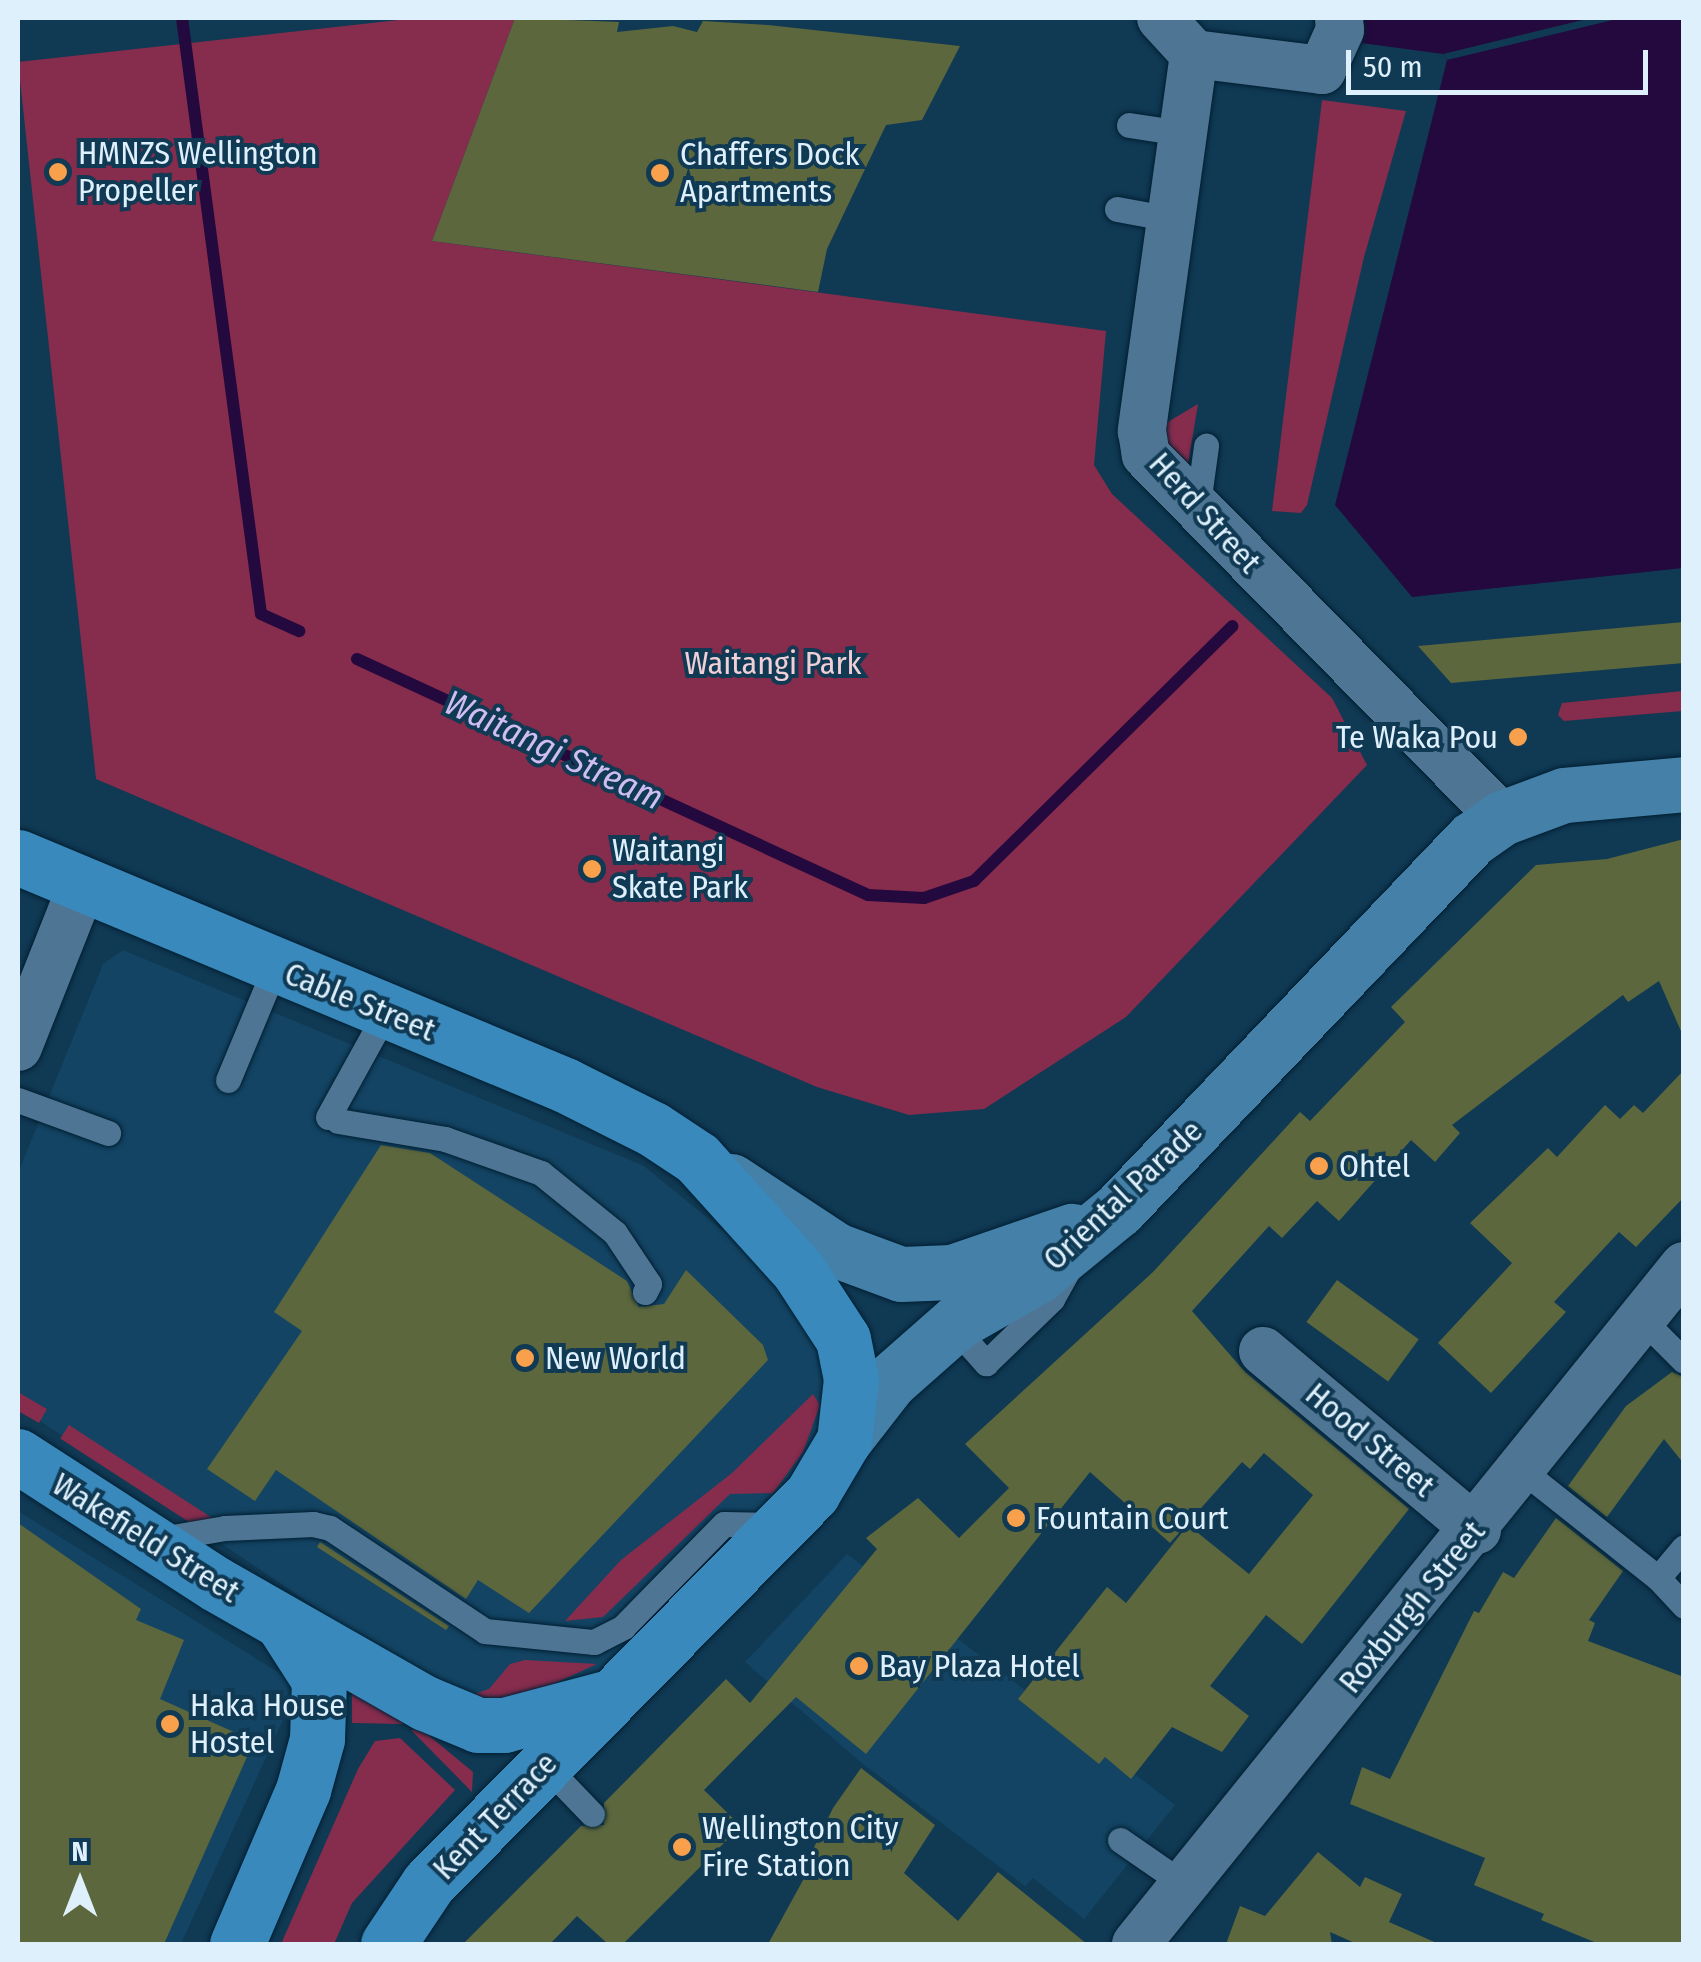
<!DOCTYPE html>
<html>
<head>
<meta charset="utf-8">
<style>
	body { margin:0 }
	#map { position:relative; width:1701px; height:1962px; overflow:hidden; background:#103953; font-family:"Fira Sans Condensed",sans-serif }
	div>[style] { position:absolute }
	.built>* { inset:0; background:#134463 }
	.green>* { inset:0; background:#862c4d; transform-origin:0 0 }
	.water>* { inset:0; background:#23093e }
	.pier>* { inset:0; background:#103953 }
	.stream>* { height:12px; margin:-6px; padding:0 6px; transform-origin:6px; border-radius:6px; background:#23093e }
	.building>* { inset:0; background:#5c673d; transform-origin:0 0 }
	.roads { filter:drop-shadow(0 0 2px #011f32) drop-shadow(0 0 2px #011f32) }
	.lane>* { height:25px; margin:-12.5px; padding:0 12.5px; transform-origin:12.5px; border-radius:12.5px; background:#4e7694 }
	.street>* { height:48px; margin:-24px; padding:0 24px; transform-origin:24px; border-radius:24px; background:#4e7694 }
	.secondary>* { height:55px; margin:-27.5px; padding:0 27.5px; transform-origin:27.5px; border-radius:27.5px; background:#4480a8 }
	.primary>* { height:55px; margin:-27.5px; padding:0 27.5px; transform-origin:27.5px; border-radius:27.5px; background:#3989bd }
	.dots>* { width:28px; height:28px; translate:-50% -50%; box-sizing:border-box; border:5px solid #103953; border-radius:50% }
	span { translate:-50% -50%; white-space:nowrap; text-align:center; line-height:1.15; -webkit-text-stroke:8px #103953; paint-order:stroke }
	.poi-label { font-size:32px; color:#dff0fd }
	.left { translate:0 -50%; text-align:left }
	.right { translate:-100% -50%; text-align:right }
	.street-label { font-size:32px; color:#dff0fd }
	.park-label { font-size:32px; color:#f0cfd7 }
	.water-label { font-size:35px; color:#d0bdf1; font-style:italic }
	.frame { position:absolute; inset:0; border:20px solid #dff0fd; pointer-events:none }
	.north { position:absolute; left:30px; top:1832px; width:100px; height:100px; -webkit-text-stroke:8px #103953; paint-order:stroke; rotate:0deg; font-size:28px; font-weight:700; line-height:40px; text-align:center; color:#dff0fd }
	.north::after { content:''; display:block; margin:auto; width:35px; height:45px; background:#dff0fd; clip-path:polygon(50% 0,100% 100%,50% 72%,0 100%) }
	.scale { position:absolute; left:1346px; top:50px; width:302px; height:45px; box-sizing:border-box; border:5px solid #dff0fd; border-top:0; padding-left:12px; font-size:30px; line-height:35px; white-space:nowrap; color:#dff0fd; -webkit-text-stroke:8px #103953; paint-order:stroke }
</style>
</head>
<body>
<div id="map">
	<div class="built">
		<div style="clip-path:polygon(123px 950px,644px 1166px,760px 1261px,823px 1337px,830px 1396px,812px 1444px,775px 1498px,589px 1682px,518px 1702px,438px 1690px,18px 1406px,18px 1173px,103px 964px)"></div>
		<div style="clip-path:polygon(18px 1511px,299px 1685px,181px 1944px,18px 1944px)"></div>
		<div style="clip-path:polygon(847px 1554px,1175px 1805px,1084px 1919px,1033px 1878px,1025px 1886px,858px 1760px,745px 1662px)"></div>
	</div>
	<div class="green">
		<div style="clip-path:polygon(417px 18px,515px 18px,432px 241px,1106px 331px,1094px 465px,1112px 494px,1332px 698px,1367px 765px,1126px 1017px,984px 1109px,909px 1115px,817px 1087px,96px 779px,18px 62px)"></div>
		<div style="clip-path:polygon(1322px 100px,1406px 111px,1364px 257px,1307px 505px,1301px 513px,1272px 511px)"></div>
		<div style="clip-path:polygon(1198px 404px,1187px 470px,1166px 448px,1161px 426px)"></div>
		<div style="clip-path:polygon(1683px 691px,1683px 711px,1564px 721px,1558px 715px,1562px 703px)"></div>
		<div style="clip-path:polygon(18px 1392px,47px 1409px,39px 1423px,18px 1411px)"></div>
		<div style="clip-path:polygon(813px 1394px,820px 1405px,803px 1452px,773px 1493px,730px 1494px,603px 1617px,565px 1621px,621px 1560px,732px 1473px)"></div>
		<div style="left:69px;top:1425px;width:169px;height:16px;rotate:33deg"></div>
		<div style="clip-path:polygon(525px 1660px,597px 1664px,523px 1698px,456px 1700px,489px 1689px,510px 1664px)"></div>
		<div style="clip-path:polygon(352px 1687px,401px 1713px,403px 1724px,352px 1723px)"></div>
		<div style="clip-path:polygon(421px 1729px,473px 1772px,472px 1792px,411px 1730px)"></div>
		<div style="clip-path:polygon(400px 1738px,455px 1790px,352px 1903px,334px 1944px,281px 1944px,358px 1769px,375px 1741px)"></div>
	</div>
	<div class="water">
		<div style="clip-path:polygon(1351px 18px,1683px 18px,1683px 568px,1412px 597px,1335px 505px,1447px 60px,1443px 54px,1354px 42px)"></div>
	</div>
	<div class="pier">
		<div style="clip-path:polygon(1591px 18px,1621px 18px,1447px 60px,1443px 54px)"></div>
	</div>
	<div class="stream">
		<div style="left:182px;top:18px;width:601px;rotate:82.45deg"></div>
		<div style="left:261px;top:614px;width:42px;rotate:24.1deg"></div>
		<div style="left:357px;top:659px;width:563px;rotate:24.79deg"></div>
		<div style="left:868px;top:895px;width:56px;rotate:3.1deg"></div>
		<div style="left:924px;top:898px;width:53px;rotate:-18.8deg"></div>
		<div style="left:974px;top:881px;width:363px;rotate:-44.6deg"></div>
	</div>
	<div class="building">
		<div style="clip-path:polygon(515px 18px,619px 22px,617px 32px,673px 26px,697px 32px,703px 21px,768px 25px,960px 46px,922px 120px,886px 125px,827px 249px,818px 292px,432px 241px)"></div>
		<div style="clip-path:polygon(1684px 622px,1684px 663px,1451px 683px,1418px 646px)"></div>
		<div style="clip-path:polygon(1684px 839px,1684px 1038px,1659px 981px,1628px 1002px,1623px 995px,1452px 1125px,1460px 1133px,1435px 1162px,1411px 1140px,1339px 1221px,1317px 1201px,1282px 1238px,1269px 1226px,1192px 1311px,1245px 1372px,1409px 1509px,1302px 1644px,1266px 1615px,1210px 1686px,1249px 1716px,1222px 1752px,1172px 1727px,1131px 1779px,1105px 1757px,1099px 1764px,1018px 1699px,1107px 1587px,1126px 1603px,1188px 1525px,1249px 1574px,1313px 1495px,1264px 1453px,1250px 1469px,1242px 1462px,1170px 1543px,1090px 1472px,866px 1754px,796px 1697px,704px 1790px,741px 1826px,623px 1944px,608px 1944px,577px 1916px,550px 1944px,463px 1944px,581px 1826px,604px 1825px,604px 1803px,726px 1679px,750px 1703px,877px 1549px,866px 1538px,918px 1498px,959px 1538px,1009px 1488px,965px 1444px,1153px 1272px,1300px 1112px,1310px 1121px,1405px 1022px,1391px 1007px,1536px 865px,1607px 859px)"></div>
		<div style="clip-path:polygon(1684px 1070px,1684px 1197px,1636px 1247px,1619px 1232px,1554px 1302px,1566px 1312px,1491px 1393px,1438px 1343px,1512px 1263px,1470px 1223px,1548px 1148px,1557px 1157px,1605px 1105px,1620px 1119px,1634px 1105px,1643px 1113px)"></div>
		<div style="clip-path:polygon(381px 1145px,430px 1153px,627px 1281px,639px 1307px,664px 1304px,686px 1270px,763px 1345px,768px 1360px,529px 1613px,478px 1580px,466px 1599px,276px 1470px,255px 1501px,207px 1469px,302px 1331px,274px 1312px)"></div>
		<div style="left:1337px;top:1280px;width:101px;height:52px;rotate:36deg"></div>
		<div style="clip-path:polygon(1672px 1372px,1684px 1377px,1684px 1464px,1664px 1439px,1607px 1517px,1568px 1486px,1626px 1406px)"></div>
		<div style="clip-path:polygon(1556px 1518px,1623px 1571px,1589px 1620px,1595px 1623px,1588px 1641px,1684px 1677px,1684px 1944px,1599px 1944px,1541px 1920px,1544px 1914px,1474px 1885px,1485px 1858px,1350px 1804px,1362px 1767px,1390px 1779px,1474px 1611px,1479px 1613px,1503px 1572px,1514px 1578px)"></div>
		<div style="clip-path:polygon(18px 1523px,141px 1609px,136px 1620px,184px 1640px,160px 1699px,254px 1741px,164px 1944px,18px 1944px)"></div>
		<div style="clip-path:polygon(320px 1542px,449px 1626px,446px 1630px,317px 1547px)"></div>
		<div style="clip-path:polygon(861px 1768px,935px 1825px,904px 1873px,958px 1921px,998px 1872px,1087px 1944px,768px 1944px,808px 1871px,804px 1868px,833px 1808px)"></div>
		<div style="clip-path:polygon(1318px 1852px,1360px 1887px,1365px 1877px,1402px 1894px,1389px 1922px,1439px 1944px,1357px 1944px,1330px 1932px,1332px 1944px,1226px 1944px,1240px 1906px,1265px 1916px)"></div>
	</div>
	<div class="roads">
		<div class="lane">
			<div style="left:1129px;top:125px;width:54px;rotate:8.6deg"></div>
			<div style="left:1117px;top:209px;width:55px;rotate:10.5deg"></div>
			<div style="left:1197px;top:511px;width:66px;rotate:-82.1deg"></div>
			<div style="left:228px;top:1080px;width:122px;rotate:-67.4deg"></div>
			<div style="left:18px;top:1100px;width:96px;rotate:20.1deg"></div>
			<div style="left:328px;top:1117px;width:120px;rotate:-61.1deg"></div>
			<div style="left:338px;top:1121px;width:109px;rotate:9.5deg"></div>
			<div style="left:445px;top:1139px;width:102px;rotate:19.5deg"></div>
			<div style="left:541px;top:1173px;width:95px;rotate:39deg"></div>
			<div style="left:615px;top:1233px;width:61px;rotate:56.3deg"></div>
			<div style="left:649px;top:1284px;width:9px;rotate:117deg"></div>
			<div style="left:1642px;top:1319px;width:59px;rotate:45deg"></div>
			<div style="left:953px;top:1326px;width:50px;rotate:48.3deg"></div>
			<div style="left:986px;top:1363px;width:92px;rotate:-44.1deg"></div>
			<div style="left:1052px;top:1299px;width:31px;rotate:-61deg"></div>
			<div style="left:1523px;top:1471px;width:172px;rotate:38.4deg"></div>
			<div style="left:1658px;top:1578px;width:40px;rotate:-50deg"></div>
			<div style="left:155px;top:1540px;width:71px;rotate:-9.7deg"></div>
			<div style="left:225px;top:1528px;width:88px;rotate:-2.6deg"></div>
			<div style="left:313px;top:1524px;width:17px;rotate:13deg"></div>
			<div style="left:330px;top:1528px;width:186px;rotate:33.6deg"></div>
			<div style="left:485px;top:1631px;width:110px;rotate:5.8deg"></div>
			<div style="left:594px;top:1642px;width:33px;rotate:-27deg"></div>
			<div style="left:623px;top:1627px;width:144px;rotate:-45.6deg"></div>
			<div style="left:724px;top:1524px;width:51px;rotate:1.1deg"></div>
			<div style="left:1658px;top:1578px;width:38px;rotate:47deg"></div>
			<div style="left:540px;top:1760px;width:75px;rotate:46.1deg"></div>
			<div style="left:1120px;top:1840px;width:79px;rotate:34.7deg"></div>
		</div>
		<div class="street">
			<div style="left:1161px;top:18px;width:49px;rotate:47.5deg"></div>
			<div style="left:1194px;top:54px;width:381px;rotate:97.9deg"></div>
			<div style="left:1142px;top:431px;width:24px;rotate:81deg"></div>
			<div style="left:1146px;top:455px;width:508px;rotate:45.56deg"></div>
			<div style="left:1194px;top:54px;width:129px;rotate:7.1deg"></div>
			<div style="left:1322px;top:70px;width:44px;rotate:-65.8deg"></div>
			<div style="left:1340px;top:30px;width:12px;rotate:-95deg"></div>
			<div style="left:18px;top:1047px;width:174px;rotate:-68.4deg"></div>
			<div style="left:1263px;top:1351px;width:279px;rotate:39.9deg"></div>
			<div style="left:1136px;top:1944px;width:872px;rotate:-51.05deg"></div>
		</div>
		<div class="secondary">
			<div style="left:731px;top:1181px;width:126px;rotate:33.3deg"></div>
			<div style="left:836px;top:1250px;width:69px;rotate:20.3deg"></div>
			<div style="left:901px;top:1274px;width:51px;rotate:-2.2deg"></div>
			<div style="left:952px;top:1272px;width:127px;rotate:-18.9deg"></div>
			<div style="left:844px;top:1440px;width:75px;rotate:-52.1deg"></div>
			<div style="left:890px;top:1381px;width:89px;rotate:-41.4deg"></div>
			<div style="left:957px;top:1322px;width:92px;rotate:-29.9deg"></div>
			<div style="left:1037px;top:1276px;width:106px;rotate:-39.3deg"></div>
			<div style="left:1119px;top:1209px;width:511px;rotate:-46.35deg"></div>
			<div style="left:1472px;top:839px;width:37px;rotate:-35deg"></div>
			<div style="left:1502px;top:818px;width:66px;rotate:-20.4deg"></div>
			<div style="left:1564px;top:795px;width:121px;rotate:-5.2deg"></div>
		</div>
		<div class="primary">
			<div style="left:18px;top:857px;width:593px;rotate:22.63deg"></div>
			<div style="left:565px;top:1085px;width:98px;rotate:26.6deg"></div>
			<div style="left:653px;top:1129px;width:53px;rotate:33.4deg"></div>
			<div style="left:697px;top:1158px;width:151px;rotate:48deg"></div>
			<div style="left:798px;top:1270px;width:82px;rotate:56.9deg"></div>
			<div style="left:843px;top:1339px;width:41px;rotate:78.7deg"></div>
			<div style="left:851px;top:1379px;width:61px;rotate:96.5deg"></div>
			<div style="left:844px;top:1440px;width:63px;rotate:120.7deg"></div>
			<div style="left:812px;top:1494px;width:547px;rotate:134.56deg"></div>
			<div style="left:428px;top:1884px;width:72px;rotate:123.7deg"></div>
			<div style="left:18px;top:1456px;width:236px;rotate:32.9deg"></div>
			<div style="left:216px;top:1584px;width:241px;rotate:29.7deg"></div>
			<div style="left:425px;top:1703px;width:57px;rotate:22.5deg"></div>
			<div style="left:478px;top:1725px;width:26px"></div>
			<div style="left:504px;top:1725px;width:110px;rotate:-14.8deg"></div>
			<div style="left:237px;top:1944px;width:168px;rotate:-66.8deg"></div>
			<div style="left:303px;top:1790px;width:53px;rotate:-74.6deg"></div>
			<div style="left:317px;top:1739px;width:59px;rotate:-88.1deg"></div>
			<div style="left:319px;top:1680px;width:63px;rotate:-122.7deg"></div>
		</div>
	</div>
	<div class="dots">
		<div style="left:58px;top:172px;background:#f9a04c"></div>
		<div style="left:660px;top:173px;background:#f9a04c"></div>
		<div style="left:1518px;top:737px;background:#f9a04c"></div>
		<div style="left:592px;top:869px;background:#f9a04c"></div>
		<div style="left:1319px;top:1166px;background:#f9a04c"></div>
		<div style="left:525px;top:1358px;background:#f9a04c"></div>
		<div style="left:1016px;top:1518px;background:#f9a04c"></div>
		<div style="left:859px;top:1666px;background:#f9a04c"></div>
		<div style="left:170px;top:1724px;background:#f9a04c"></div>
		<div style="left:682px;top:1847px;background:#f9a04c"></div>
	</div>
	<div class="poi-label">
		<span class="left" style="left:78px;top:172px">HMNZS Wellington<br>Propeller</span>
		<span class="left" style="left:680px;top:173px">Chaffers Dock<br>Apartments</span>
		<span class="right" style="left:1498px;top:737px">Te Waka Pou</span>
		<span class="left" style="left:612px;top:869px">Waitangi<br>Skate Park</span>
		<span class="left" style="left:1339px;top:1166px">Ohtel</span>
		<span class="left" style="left:545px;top:1358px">New World</span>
		<span class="left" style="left:1036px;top:1518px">Fountain Court</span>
		<span class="left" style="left:879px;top:1666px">Bay Plaza Hotel</span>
		<span class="left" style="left:190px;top:1724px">Haka House<br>Hostel</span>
		<span class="left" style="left:702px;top:1847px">Wellington City<br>Fire Station</span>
	</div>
	<div class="street-label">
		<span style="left:1205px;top:513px;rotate:48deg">Herd Street</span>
		<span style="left:360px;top:1002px;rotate:22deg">Cable Street</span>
		<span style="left:1123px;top:1195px;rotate:-43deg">Oriental Parade</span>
		<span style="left:1370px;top:1440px;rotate:40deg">Hood Street</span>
		<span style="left:146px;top:1538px;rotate:32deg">Wakefield Street</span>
		<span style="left:1412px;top:1607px;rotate:-51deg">Roxburgh Street</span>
		<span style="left:495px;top:1816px;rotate:-46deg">Kent Terrace</span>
	</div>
	<div class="park-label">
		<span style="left:773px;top:663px">Waitangi Park</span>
	</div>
	<div class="water-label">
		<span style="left:554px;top:750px;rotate:25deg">Waitangi Stream</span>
	</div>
	<div class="frame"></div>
	<div class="north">N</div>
	<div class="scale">50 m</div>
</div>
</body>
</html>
